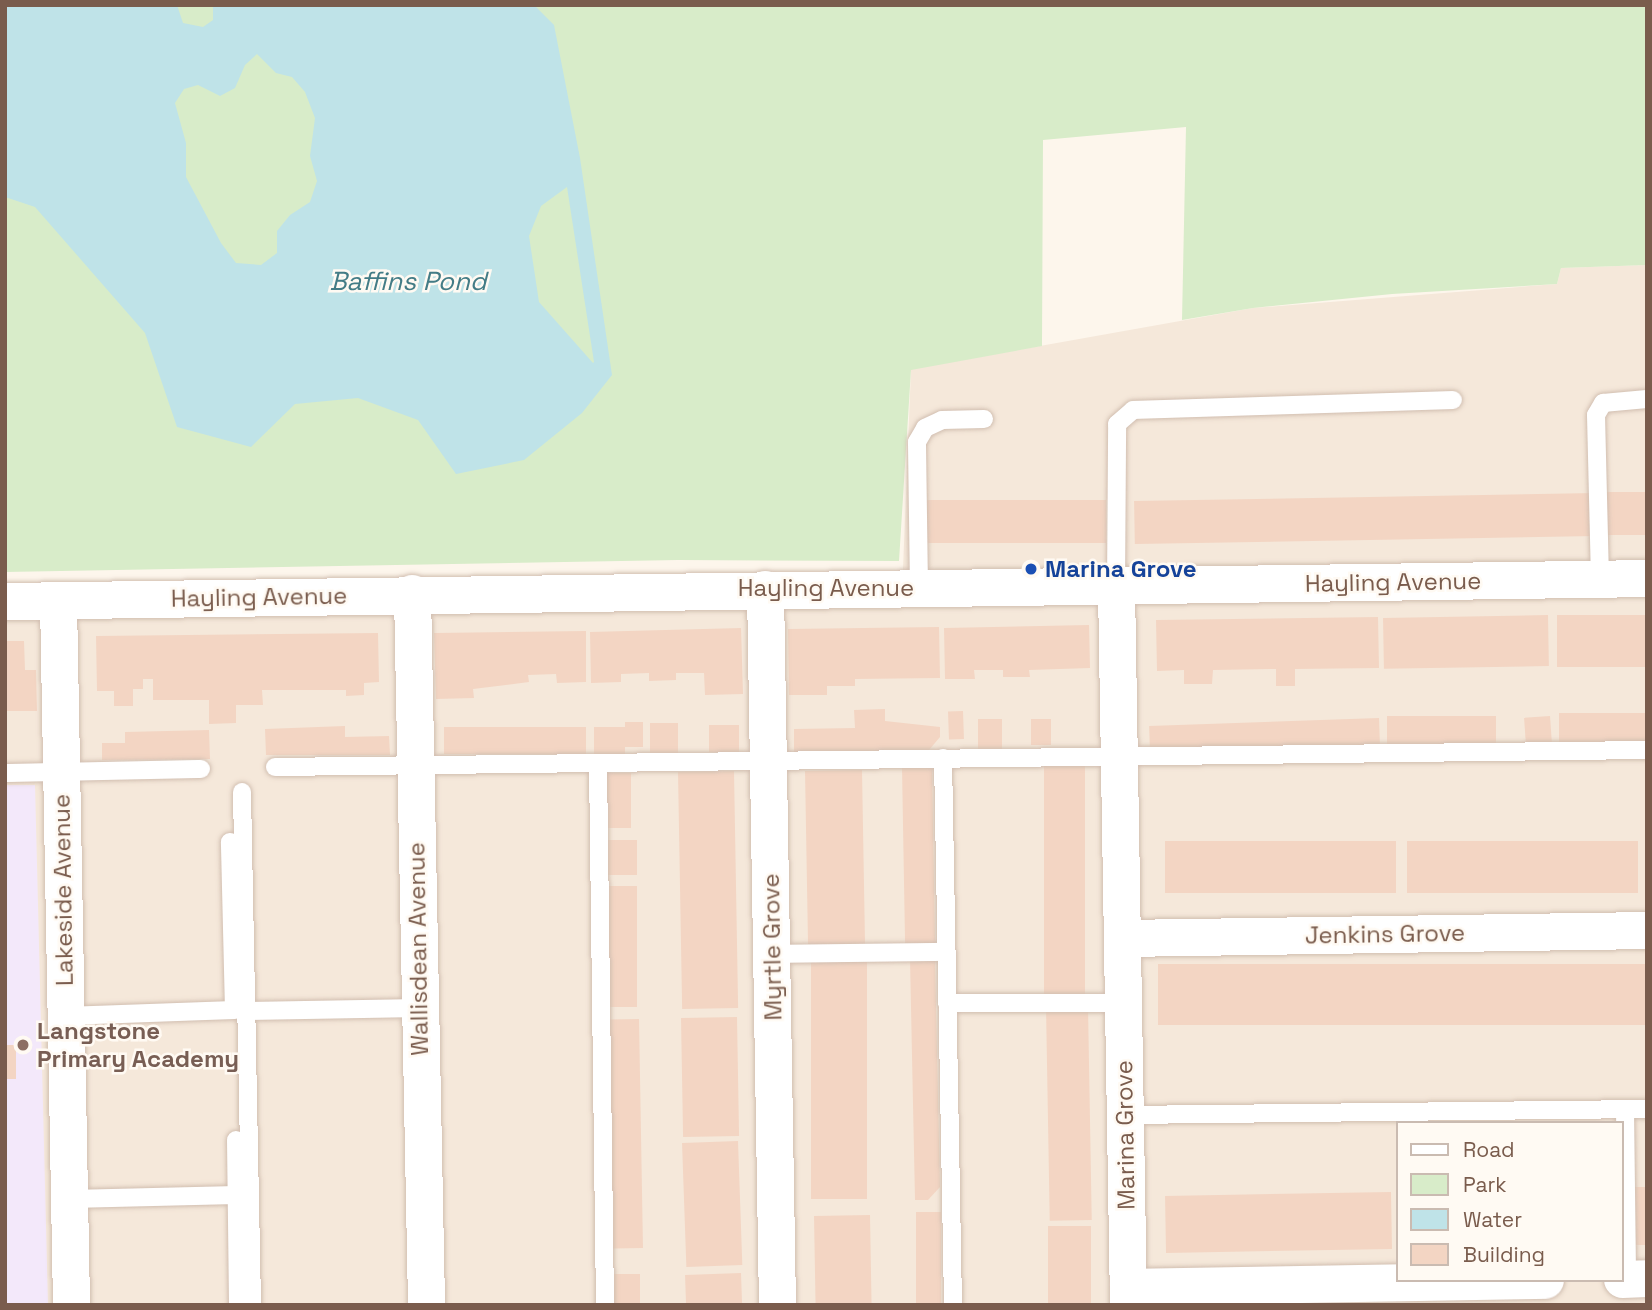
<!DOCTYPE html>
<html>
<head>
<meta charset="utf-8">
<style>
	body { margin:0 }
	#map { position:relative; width:1652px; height:1310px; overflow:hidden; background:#fdf6ec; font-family:"Space Grotesk",sans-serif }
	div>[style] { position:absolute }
	.residential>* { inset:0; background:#f5e8da }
	.education>* { inset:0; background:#f3e8fa }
	.green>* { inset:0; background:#d8ecc9 }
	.water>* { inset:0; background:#bfe3e8 }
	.building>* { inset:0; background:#f3d5c3; transform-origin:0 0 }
	.roads { filter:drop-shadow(0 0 2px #d1beb0) drop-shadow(0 0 2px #d1beb0) }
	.service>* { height:18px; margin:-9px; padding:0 9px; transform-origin:9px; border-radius:9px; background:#fff }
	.minor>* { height:37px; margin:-18.5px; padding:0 18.5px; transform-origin:18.5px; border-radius:18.5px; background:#fff }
	.dots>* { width:19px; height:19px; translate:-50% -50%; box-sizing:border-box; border:4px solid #fffaf3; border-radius:50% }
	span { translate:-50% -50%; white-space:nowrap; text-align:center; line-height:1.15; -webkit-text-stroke:5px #fffaf3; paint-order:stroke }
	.transit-label { font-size:24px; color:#164399; font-weight:700 }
	.left { translate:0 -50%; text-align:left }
	.street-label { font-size:24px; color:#7a5c4d }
	.education-label { font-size:24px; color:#785e54; font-weight:700 }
	.water-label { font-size:26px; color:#437c86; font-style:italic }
	.frame { position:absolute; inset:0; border:7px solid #7a5c4d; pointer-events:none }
	.legend { position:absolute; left:1396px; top:1121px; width:228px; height:161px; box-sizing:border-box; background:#fffaf3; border:2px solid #cabbb1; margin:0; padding:9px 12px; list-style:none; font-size:21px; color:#7a5c4d }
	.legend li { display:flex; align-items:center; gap:14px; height:35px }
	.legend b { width:35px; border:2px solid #cabbb1 }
</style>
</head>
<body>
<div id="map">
	<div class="residential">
		<div style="clip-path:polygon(evenodd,1647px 265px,1647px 1305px,5px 1305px,5px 601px,902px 594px,911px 369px,1253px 308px,1557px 284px,1561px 268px,1647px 265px,1398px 1123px,1622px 1123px,1622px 1280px,1398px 1280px,1398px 1123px)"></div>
	</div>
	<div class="education">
		<div style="clip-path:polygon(5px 785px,35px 785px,48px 1305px,5px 1305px)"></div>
	</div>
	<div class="green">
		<div style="clip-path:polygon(5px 5px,1647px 5px,1647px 265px,1561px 268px,1557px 284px,1392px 294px,1253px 308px,1182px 320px,1186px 127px,1043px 140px,1042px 346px,911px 370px,899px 561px,678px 560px,5px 572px)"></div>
	</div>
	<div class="water">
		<div style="clip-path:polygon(evenodd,5px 5px,177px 5px,183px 23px,203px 27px,213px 20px,213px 5px,534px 5px,554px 25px,580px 158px,612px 375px,582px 413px,524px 460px,456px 474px,418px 420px,358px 398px,295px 404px,251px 447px,177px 427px,145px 333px,35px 207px,5px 197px,5px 5px,257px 54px,276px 73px,292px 77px,305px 92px,315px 118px,310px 156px,317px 181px,310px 202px,290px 215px,277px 231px,277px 253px,261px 265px,236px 263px,221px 243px,186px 177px,186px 143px,175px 103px,184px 89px,198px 85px,220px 96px,235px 88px,245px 65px,257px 54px,5px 5px,567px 187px,594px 362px,593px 363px,539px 302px,529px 236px,541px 206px,567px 187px)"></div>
	</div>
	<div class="building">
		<div style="left:1647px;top:492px;width:43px;height:41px;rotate:90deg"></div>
		<div style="left:1595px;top:493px;width:43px;height:461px;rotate:89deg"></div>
		<div style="left:1106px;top:500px;width:43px;height:180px;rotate:90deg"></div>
		<div style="left:1548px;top:615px;width:51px;height:165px;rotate:89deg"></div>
		<div style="left:1557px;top:615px;width:90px;height:52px"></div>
		<div style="clip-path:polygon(1378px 617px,1379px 668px,1295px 669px,1295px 686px,1276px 686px,1276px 669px,1213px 670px,1212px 684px,1184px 684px,1184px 670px,1157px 671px,1156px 620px)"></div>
		<div style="clip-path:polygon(1089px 625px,1090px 668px,1029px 670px,1030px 677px,1003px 677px,1003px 670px,974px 670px,975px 679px,945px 679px,944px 628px)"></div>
		<div style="clip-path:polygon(939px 627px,940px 678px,855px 679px,855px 686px,827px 686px,827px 695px,789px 695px,788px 629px)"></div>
		<div style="clip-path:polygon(741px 628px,743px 694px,705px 695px,704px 673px,676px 673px,676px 680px,649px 681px,649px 673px,621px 674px,621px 682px,591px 683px,590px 632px)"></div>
		<div style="clip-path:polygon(586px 631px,586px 682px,557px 683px,556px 674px,528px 675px,529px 682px,473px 689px,474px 698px,436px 699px,434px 633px)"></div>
		<div style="clip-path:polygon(378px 633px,379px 682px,364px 683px,364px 695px,346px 696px,346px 690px,262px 690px,263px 705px,236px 705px,236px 723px,209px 724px,209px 700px,153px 700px,153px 679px,143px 679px,143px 689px,133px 689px,133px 706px,114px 706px,114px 691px,97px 691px,96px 636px)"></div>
		<div style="clip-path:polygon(5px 641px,24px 641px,25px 670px,36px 670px,37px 711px,5px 711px)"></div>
		<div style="clip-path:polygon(885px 709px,885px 721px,940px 727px,940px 737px,929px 750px,794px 752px,794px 729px,855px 728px,854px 710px)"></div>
		<div style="left:963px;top:711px;width:28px;height:15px;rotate:88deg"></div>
		<div style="left:1647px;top:713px;width:30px;height:88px;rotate:90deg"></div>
		<div style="left:1496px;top:716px;width:30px;height:109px;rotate:90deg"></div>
		<div style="left:1550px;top:716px;width:31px;height:26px;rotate:86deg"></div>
		<div style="left:1379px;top:718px;width:29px;height:230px;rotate:88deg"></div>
		<div style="left:978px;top:719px;width:24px;height:31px"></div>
		<div style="left:1031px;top:719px;width:20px;height:26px"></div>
		<div style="clip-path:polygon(625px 722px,643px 722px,643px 747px,625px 747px,625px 754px,594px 754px,594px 727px,625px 727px)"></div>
		<div style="left:650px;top:723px;width:28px;height:30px"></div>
		<div style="left:709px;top:725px;width:30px;height:27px"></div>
		<div style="clip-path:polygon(345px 726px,345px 737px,389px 736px,390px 755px,266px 755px,265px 729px)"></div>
		<div style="left:586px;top:727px;width:27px;height:142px;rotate:90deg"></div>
		<div style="clip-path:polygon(209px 730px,210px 759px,102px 760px,102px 743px,125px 743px,125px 732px)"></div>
		<div style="left:1044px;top:764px;width:41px;height:234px"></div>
		<div style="left:932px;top:767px;width:177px;height:30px;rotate:89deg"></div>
		<div style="left:862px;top:770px;width:178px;height:57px;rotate:89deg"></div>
		<div style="left:734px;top:771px;width:237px;height:56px;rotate:89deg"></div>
		<div style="left:606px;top:773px;width:25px;height:55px"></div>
		<div style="left:607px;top:840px;width:30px;height:35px"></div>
		<div style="left:1165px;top:841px;width:231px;height:52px"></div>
		<div style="left:1407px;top:841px;width:231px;height:52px"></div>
		<div style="left:608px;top:886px;width:29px;height:121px"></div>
		<div style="clip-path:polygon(910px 959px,935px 959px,940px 1187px,928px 1200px,915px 1200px)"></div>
		<div style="left:811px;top:962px;width:56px;height:237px"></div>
		<div style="left:1647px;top:964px;width:61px;height:489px;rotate:90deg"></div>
		<div style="left:1088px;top:1006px;width:214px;height:42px;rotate:89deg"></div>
		<div style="left:737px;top:1017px;width:119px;height:56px;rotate:89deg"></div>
		<div style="left:639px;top:1019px;width:229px;height:30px;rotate:89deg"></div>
		<div style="left:5px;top:1045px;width:11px;height:34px"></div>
		<div style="left:738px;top:1141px;width:124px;height:56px;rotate:88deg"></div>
		<div style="left:1635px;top:1187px;width:12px;height:58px"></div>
		<div style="left:1391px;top:1192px;width:57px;height:226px;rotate:89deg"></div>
		<div style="left:916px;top:1212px;width:25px;height:93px"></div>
		<div style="left:870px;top:1215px;width:90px;height:56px;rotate:89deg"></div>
		<div style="left:1048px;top:1226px;width:43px;height:79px"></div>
		<div style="left:741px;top:1273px;width:32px;height:56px;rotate:88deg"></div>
		<div style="left:611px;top:1274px;width:29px;height:31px"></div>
	</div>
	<div class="roads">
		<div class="service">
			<div style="left:1600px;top:579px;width:164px;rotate:-91.4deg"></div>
			<div style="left:1596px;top:415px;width:14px;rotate:-60deg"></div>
			<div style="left:1603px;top:403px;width:44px;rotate:-5.2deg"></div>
			<div style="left:1116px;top:587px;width:163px;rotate:-89.6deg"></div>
			<div style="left:1117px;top:424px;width:21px;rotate:-41deg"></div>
			<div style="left:1133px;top:410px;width:320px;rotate:-1.8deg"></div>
			<div style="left:919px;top:588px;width:146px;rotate:-90.8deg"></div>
			<div style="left:917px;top:442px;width:16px;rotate:-60deg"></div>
			<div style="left:925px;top:428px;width:19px;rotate:-25deg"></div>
			<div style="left:942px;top:420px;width:42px;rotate:-1.4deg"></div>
			<div style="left:943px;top:758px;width:547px;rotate:88.95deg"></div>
			<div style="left:598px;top:763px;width:542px;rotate:89.26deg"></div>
			<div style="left:275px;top:767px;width:1372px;rotate:-0.71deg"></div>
			<div style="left:5px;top:773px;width:196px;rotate:-1.2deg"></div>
			<div style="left:242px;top:792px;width:513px;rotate:88.88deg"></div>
			<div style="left:773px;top:954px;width:172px;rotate:-0.7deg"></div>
			<div style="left:947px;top:1003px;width:176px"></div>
			<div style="left:248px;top:1011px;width:172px;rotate:-1deg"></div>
			<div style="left:65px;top:1016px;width:169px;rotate:-2deg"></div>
			<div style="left:234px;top:1010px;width:168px;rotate:-91.4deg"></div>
			<div style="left:1625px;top:1109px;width:170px;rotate:89.3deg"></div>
			<div style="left:1125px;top:1115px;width:522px;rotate:-0.66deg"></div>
			<div style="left:236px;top:1140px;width:165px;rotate:89.3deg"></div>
			<div style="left:69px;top:1199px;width:169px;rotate:-1.4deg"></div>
		</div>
		<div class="minor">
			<div style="left:1116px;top:587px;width:718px;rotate:89.04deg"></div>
			<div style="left:765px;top:589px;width:716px;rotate:89.04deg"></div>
			<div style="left:412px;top:593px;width:712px;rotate:88.87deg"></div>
			<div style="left:5px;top:601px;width:1642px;rotate:-0.8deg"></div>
			<div style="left:58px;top:601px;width:704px;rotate:88.94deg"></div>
			<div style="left:1122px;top:938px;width:525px;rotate:-0.87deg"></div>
			<div style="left:1622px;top:1279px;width:25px;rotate:-2deg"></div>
			<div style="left:1128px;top:1287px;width:417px;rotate:-1deg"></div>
		</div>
	</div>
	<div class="dots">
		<div style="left:1031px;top:569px;background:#1a4fb4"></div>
		<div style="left:23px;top:1045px;background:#8d6e63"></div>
	</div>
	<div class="transit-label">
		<span class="left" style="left:1045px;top:569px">Marina Grove</span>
	</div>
	<div class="street-label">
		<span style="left:1393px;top:582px;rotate:-1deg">Hayling Avenue</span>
		<span style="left:826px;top:588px">Hayling Avenue</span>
		<span style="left:259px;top:597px;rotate:-1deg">Hayling Avenue</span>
		<span style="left:63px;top:890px;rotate:-91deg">Lakeside Avenue</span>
		<span style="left:1385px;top:934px;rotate:-1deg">Jenkins Grove</span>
		<span style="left:772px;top:947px;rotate:-91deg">Myrtle Grove</span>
		<span style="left:418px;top:949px;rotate:-91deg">Wallisdean Avenue</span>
		<span style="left:1125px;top:1135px;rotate:-91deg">Marina Grove</span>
	</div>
	<div class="education-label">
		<span class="left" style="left:37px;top:1045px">Langstone<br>Primary Academy</span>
	</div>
	<div class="water-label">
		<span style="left:408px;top:282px">Baffins Pond</span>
	</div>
	<div class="frame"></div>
	<ul class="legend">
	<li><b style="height:9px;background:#fff"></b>Road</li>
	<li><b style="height:19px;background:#d8ecc9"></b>Park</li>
	<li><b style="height:19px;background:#bfe3e8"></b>Water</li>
	<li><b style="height:19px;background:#f3d5c3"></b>Building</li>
	</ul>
</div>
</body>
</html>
